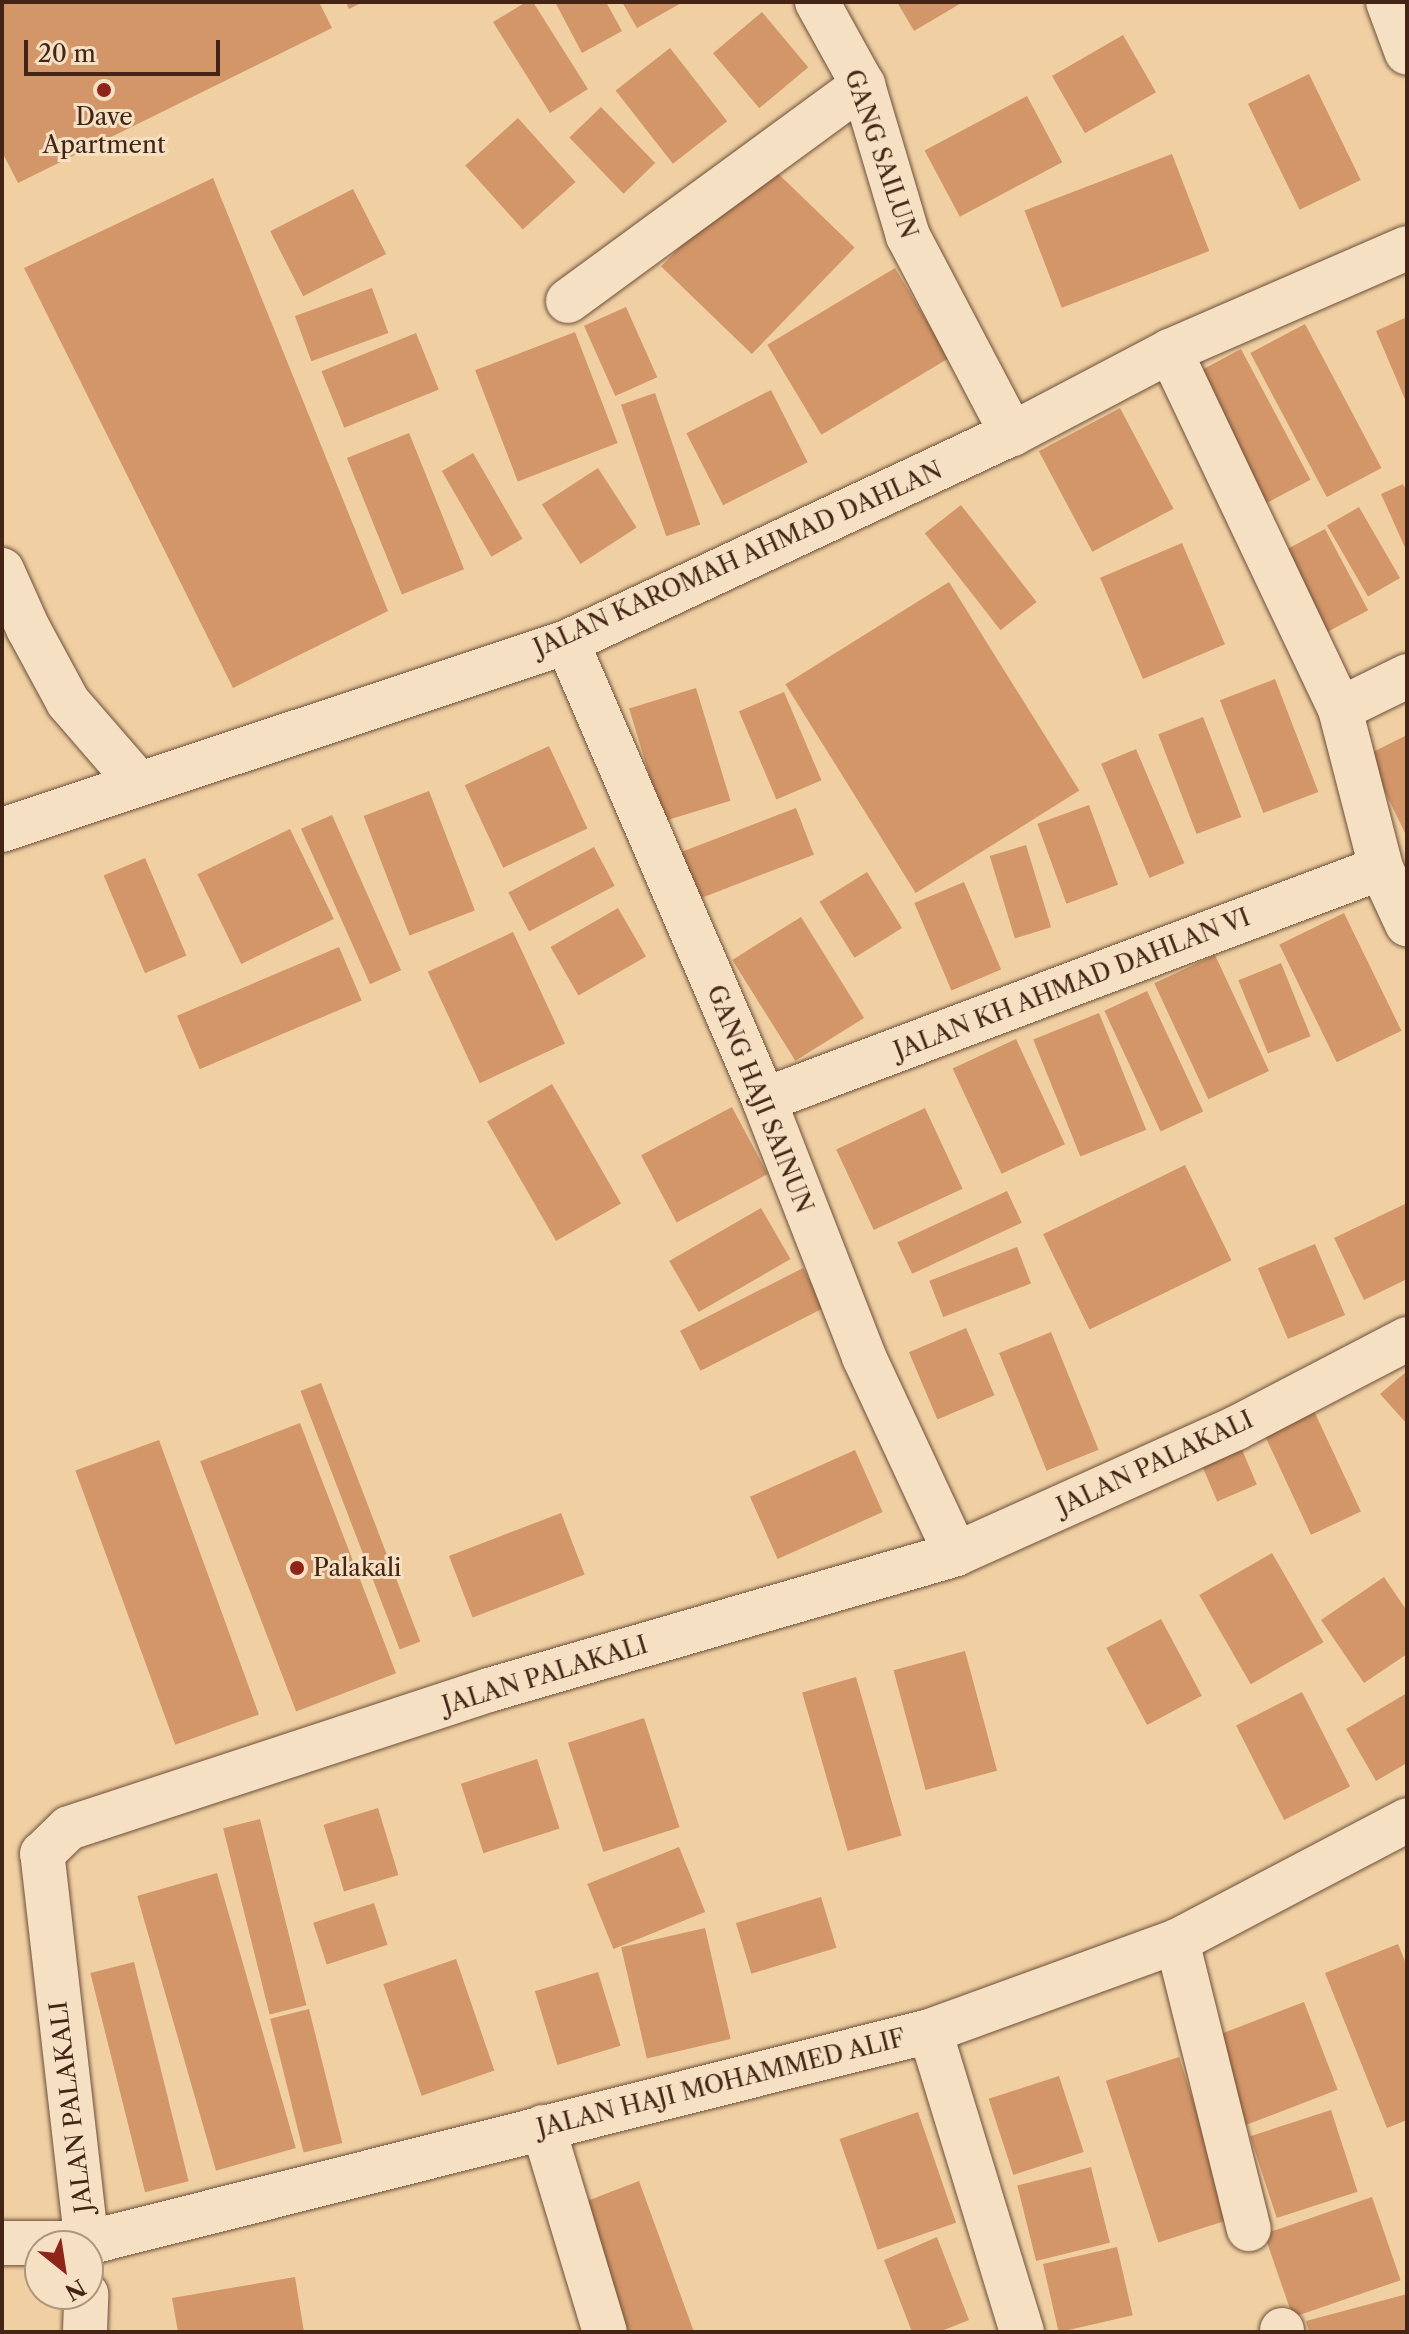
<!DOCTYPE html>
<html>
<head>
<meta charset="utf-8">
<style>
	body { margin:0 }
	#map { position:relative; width:1409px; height:2334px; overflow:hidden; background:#f0d0a3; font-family:"Libre Caslon Text",serif }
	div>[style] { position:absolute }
	.building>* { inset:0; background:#d39668; transform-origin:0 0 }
	.roads { filter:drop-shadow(0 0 2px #6e4f38) drop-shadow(0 0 2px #6e4f38) }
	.minor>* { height:44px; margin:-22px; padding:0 22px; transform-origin:22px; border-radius:22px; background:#f5e0c3 }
	.dots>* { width:22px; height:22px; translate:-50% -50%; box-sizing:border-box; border:4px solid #f5e0c3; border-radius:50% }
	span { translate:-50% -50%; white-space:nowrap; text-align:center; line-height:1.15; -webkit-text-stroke:6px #f5e0c3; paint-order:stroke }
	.poi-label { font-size:24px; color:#432415 }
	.left { translate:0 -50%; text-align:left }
	.street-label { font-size:24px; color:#432415 }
	.frame { position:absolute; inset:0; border:4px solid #432415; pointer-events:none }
	.north { position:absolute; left:24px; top:2230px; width:80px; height:80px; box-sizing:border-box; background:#f5e0c3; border:2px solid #ae957d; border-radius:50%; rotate:150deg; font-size:22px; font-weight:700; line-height:32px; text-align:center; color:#432415 }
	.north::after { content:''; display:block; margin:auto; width:28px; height:36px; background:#8f2418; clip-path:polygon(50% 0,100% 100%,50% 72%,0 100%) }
	.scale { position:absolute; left:24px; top:40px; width:196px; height:36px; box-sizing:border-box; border:4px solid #432415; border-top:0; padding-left:10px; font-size:24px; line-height:28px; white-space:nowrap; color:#432415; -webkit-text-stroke:6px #f5e0c3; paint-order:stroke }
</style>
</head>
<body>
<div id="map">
	<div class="building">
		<div style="clip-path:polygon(2px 2px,319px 2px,332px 28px,18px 183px,2px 152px)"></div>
		<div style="clip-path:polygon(346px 2px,363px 2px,349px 9px)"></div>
		<div style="clip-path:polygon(526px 2px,533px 2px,588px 89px,550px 113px,493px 22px)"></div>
		<div style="clip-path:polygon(555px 2px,606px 2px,622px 31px,582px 53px)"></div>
		<div style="clip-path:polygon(622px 2px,683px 2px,637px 28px)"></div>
		<div style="clip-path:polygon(897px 2px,963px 2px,914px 31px)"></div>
		<div style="left:762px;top:12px;width:72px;height:64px;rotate:50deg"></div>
		<div style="left:1123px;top:35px;width:66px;height:82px;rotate:60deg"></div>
		<div style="left:670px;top:48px;width:93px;height:69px;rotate:52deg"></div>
		<div style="left:1309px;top:74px;width:118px;height:68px;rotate:64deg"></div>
		<div style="left:1027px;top:96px;width:75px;height:116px;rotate:62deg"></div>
		<div style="left:601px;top:107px;width:78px;height:44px;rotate:46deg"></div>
		<div style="left:518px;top:118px;width:86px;height:71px;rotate:48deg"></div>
		<div style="left:1172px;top:154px;width:104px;height:158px;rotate:69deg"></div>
		<div style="left:764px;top:160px;width:126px;height:148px;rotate:44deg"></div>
		<div style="clip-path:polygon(213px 178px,388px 611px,233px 688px,24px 268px)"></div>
		<div style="left:353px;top:189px;width:73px;height:93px;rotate:63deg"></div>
		<div style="left:895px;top:268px;width:105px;height:149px;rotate:59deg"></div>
		<div style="left:372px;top:288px;width:48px;height:82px;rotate:70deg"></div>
		<div style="left:626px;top:307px;width:77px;height:46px;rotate:66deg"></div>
		<div style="clip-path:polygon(1407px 317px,1407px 404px,1376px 331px)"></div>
		<div style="left:1305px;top:324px;width:163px;height:62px;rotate:62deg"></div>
		<div style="left:575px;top:332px;width:119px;height:107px;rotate:69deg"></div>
		<div style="left:416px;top:333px;width:61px;height:102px;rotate:68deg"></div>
		<div style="left:1241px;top:349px;width:148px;height:57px;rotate:62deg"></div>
		<div style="left:771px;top:390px;width:81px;height:95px;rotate:63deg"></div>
		<div style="left:655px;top:393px;width:139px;height:36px;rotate:71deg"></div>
		<div style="left:1120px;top:408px;width:114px;height:92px;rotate:62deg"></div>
		<div style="left:409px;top:433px;width:147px;height:67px;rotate:68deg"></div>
		<div style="left:473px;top:453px;width:99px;height:36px;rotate:60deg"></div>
		<div style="left:598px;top:468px;width:71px;height:67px;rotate:57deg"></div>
		<div style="clip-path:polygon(1403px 484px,1407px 492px,1407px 552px,1381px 494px)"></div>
		<div style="left:961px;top:505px;width:123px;height:46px;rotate:52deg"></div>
		<div style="left:1359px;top:507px;width:82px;height:37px;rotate:60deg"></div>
		<div style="left:1325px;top:529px;width:92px;height:56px;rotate:62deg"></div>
		<div style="left:1182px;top:543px;width:110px;height:89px;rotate:67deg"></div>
		<div style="left:949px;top:582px;width:246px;height:193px;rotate:58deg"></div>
		<div style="left:1275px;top:679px;width:121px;height:59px;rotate:69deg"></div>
		<div style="left:696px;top:688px;width:118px;height:70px;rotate:73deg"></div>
		<div style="left:784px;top:692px;width:96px;height:49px;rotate:67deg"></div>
		<div style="left:1203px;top:717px;width:107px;height:48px;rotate:69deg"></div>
		<div style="clip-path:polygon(1407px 735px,1407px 837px,1367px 755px)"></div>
		<div style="left:549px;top:746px;width:91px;height:93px;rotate:65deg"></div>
		<div style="left:1136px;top:749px;width:124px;height:38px;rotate:67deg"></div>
		<div style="left:429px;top:791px;width:128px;height:70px;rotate:69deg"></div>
		<div style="left:1089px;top:805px;width:85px;height:55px;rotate:70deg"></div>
		<div style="left:796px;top:808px;width:50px;height:127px;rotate:69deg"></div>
		<div style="left:332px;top:815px;width:170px;height:34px;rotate:66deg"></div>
		<div style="left:290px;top:829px;width:100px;height:103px;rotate:64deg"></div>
		<div style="left:1026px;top:845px;width:86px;height:38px;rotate:73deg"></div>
		<div style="left:594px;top:847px;width:44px;height:97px;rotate:62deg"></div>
		<div style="left:145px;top:858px;width:106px;height:45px;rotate:67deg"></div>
		<div style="left:867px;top:872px;width:66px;height:56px;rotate:58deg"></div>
		<div style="left:964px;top:882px;width:95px;height:54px;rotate:67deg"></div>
		<div style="left:618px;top:908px;width:56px;height:78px;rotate:60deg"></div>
		<div style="left:1344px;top:913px;width:131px;height:72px;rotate:64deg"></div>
		<div style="left:801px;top:917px;width:119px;height:81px;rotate:58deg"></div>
		<div style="left:513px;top:932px;width:123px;height:94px;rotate:65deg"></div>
		<div style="left:339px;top:947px;width:58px;height:176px;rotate:67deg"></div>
		<div style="left:1215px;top:955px;width:128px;height:67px;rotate:65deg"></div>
		<div style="left:1281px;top:963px;width:79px;height:46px;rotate:68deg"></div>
		<div style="left:1147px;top:991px;width:133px;height:47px;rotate:65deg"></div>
		<div style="left:1099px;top:1013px;width:126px;height:71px;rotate:68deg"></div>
		<div style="left:1016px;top:1039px;width:116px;height:70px;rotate:65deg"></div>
		<div style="left:552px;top:1084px;width:138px;height:75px;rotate:60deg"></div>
		<div style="left:732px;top:1107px;width:76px;height:103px;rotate:62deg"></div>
		<div style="left:925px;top:1108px;width:89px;height:98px;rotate:65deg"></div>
		<div style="left:1185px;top:1165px;width:106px;height:158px;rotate:64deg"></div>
		<div style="left:1007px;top:1191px;width:35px;height:121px;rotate:65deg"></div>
		<div style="clip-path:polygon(1407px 1203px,1407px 1279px,1364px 1300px,1334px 1238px)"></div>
		<div style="left:761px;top:1208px;width:59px;height:106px;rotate:60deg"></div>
		<div style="left:1315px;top:1244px;width:77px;height:62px;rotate:67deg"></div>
		<div style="left:1017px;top:1247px;width:39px;height:94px;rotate:69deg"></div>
		<div style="left:803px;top:1268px;width:45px;height:138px;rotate:63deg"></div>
		<div style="left:966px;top:1328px;width:73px;height:62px;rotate:67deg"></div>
		<div style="left:1051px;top:1332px;width:127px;height:56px;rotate:68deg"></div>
		<div style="clip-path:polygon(1407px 1371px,1407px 1424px,1380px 1394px)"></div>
		<div style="left:321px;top:1383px;width:277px;height:22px;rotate:69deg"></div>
		<div style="left:1314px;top:1411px;width:111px;height:55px;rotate:65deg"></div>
		<div style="left:300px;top:1423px;width:268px;height:107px;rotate:69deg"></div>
		<div style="left:159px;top:1440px;width:292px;height:89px;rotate:70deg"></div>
		<div style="left:1240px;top:1445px;width:43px;height:43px;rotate:67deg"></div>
		<div style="left:855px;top:1450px;width:68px;height:115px;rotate:66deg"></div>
		<div style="left:561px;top:1513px;width:66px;height:120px;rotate:69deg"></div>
		<div style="left:1272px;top:1553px;width:103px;height:84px;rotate:60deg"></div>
		<div style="clip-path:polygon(1384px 1577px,1407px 1611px,1407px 1654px,1364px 1683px,1321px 1620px)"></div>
		<div style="left:1161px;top:1619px;width:87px;height:62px;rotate:62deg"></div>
		<div style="left:965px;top:1651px;width:124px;height:74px;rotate:75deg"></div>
		<div style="left:856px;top:1677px;width:165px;height:56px;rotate:74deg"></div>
		<div style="left:1302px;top:1692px;width:106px;height:74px;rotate:63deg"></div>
		<div style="clip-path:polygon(1407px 1693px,1407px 1763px,1376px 1781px,1346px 1729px)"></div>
		<div style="left:644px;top:1718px;width:115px;height:80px;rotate:72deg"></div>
		<div style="left:537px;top:1759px;width:73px;height:80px;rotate:72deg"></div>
		<div style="left:378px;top:1808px;width:70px;height:57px;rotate:73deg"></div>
		<div style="left:260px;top:1819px;width:192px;height:38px;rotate:76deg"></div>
		<div style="left:679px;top:1847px;width:70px;height:99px;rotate:68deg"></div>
		<div style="left:217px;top:1873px;width:286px;height:83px;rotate:74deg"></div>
		<div style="left:821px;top:1897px;width:53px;height:89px;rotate:73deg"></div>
		<div style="left:374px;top:1903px;width:44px;height:64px;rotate:72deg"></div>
		<div style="left:705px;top:1928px;width:114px;height:86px;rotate:77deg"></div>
		<div style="clip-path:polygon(1398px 1944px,1407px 1966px,1407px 2120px,1387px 2128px,1325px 1973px)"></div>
		<div style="left:456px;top:1959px;width:118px;height:77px;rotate:71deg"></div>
		<div style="left:134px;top:1962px;width:226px;height:45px;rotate:76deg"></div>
		<div style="left:598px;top:1972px;width:77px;height:66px;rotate:73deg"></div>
		<div style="left:1304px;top:2002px;width:94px;height:104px;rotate:69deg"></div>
		<div style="left:309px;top:2009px;width:138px;height:40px;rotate:76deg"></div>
		<div style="left:1179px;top:2057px;width:170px;height:77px;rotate:72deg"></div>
		<div style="left:1059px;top:2076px;width:80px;height:74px;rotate:72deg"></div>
		<div style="left:1331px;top:2110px;width:86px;height:85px;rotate:72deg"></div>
		<div style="left:918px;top:2112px;width:117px;height:83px;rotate:71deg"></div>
		<div style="left:1091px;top:2167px;width:78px;height:76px;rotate:76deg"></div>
		<div style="clip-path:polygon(639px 2181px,694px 2332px,620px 2332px,574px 2206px)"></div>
		<div style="left:1372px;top:2197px;width:88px;height:114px;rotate:71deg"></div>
		<div style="clip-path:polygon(937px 2237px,969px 2320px,939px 2332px,912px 2332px,884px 2260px)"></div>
		<div style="left:1117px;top:2247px;width:70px;height:76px;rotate:77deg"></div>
		<div style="clip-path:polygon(295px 2277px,304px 2332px,178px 2332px,172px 2298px)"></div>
		<div style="clip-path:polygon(1407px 2294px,1407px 2332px,1309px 2332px,1306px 2321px)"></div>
	</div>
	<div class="roads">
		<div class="minor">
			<div style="left:817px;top:2px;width:95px;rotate:61deg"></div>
			<div style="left:863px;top:85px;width:158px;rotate:73.4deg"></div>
			<div style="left:908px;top:236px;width:224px;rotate:62.3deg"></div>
			<div style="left:1388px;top:2px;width:54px;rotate:69.6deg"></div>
			<div style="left:568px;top:301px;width:366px;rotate:-36.2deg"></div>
			<div style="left:1170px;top:351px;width:396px;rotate:64.6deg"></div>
			<div style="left:1340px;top:709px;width:164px;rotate:75.5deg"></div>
			<div style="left:1381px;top:868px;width:62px;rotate:65.1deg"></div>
			<div style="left:2px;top:570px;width:64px;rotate:65.9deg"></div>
			<div style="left:28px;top:628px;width:84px;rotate:61.6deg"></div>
			<div style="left:68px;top:702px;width:108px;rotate:49.1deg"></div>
			<div style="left:567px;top:642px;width:499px;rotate:66.7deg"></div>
			<div style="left:764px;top:1100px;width:276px;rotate:68.7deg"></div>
			<div style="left:864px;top:1357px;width:217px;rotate:65deg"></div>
			<div style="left:1340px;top:709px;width:75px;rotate:-26.2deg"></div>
			<div style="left:2px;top:830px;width:595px;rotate:-18.4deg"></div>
			<div style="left:567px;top:642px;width:491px;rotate:-25.1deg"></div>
			<div style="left:1012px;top:434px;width:178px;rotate:-27.7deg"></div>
			<div style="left:1170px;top:351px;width:258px;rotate:-23.5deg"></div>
			<div style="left:764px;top:1100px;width:659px;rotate:-20.61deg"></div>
			<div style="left:1177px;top:1941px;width:297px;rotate:76deg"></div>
			<div style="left:930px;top:2031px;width:315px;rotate:73deg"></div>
			<div style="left:543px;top:2127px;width:214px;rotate:73.2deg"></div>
			<div style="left:2px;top:2243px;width:85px"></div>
			<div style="left:87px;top:2243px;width:869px;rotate:-14.12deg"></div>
			<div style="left:930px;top:2031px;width:263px;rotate:-20deg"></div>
			<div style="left:1177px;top:1941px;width:260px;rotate:-27.7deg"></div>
			<div style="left:87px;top:2246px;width:395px;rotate:-96.5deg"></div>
			<div style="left:42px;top:1854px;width:37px;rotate:-44deg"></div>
			<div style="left:69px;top:1828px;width:442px;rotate:-18.2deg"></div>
			<div style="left:489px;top:1690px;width:486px;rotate:-16.2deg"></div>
			<div style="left:956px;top:1554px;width:307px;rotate:-24.2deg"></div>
			<div style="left:1236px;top:1428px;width:193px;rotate:-27.5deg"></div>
			<div style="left:1282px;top:2330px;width:2px;rotate:90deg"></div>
			<div style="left:85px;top:2332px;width:38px;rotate:-88deg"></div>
		</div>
	</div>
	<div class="dots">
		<div style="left:104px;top:90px;background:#8f2418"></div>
		<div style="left:297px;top:1568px;background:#8f2418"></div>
	</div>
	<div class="poi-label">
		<span style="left:104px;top:131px">Dave<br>Apartment</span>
		<span class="left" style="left:313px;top:1568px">Palakali</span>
	</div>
	<div class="street-label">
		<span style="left:881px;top:154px;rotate:71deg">GANG SAILUN</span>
		<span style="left:738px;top:559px;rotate:-24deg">JALAN KAROMAH AHMAD DAHLAN</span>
		<span style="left:1072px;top:984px;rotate:-21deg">JALAN KH AHMAD DAHLAN VI</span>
		<span style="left:760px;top:1099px;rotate:68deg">GANG HAJI SAINUN</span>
		<span style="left:1155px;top:1463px;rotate:-25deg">JALAN PALAKALI</span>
		<span style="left:545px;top:1675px;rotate:-17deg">JALAN PALAKALI</span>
		<span style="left:721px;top:2083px;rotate:-14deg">JALAN HAJI MOHAMMED ALIF</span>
		<span style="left:71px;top:2107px;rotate:-97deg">JALAN PALAKALI</span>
	</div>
	<div class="frame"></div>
	<div class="north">N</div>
	<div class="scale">20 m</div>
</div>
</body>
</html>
